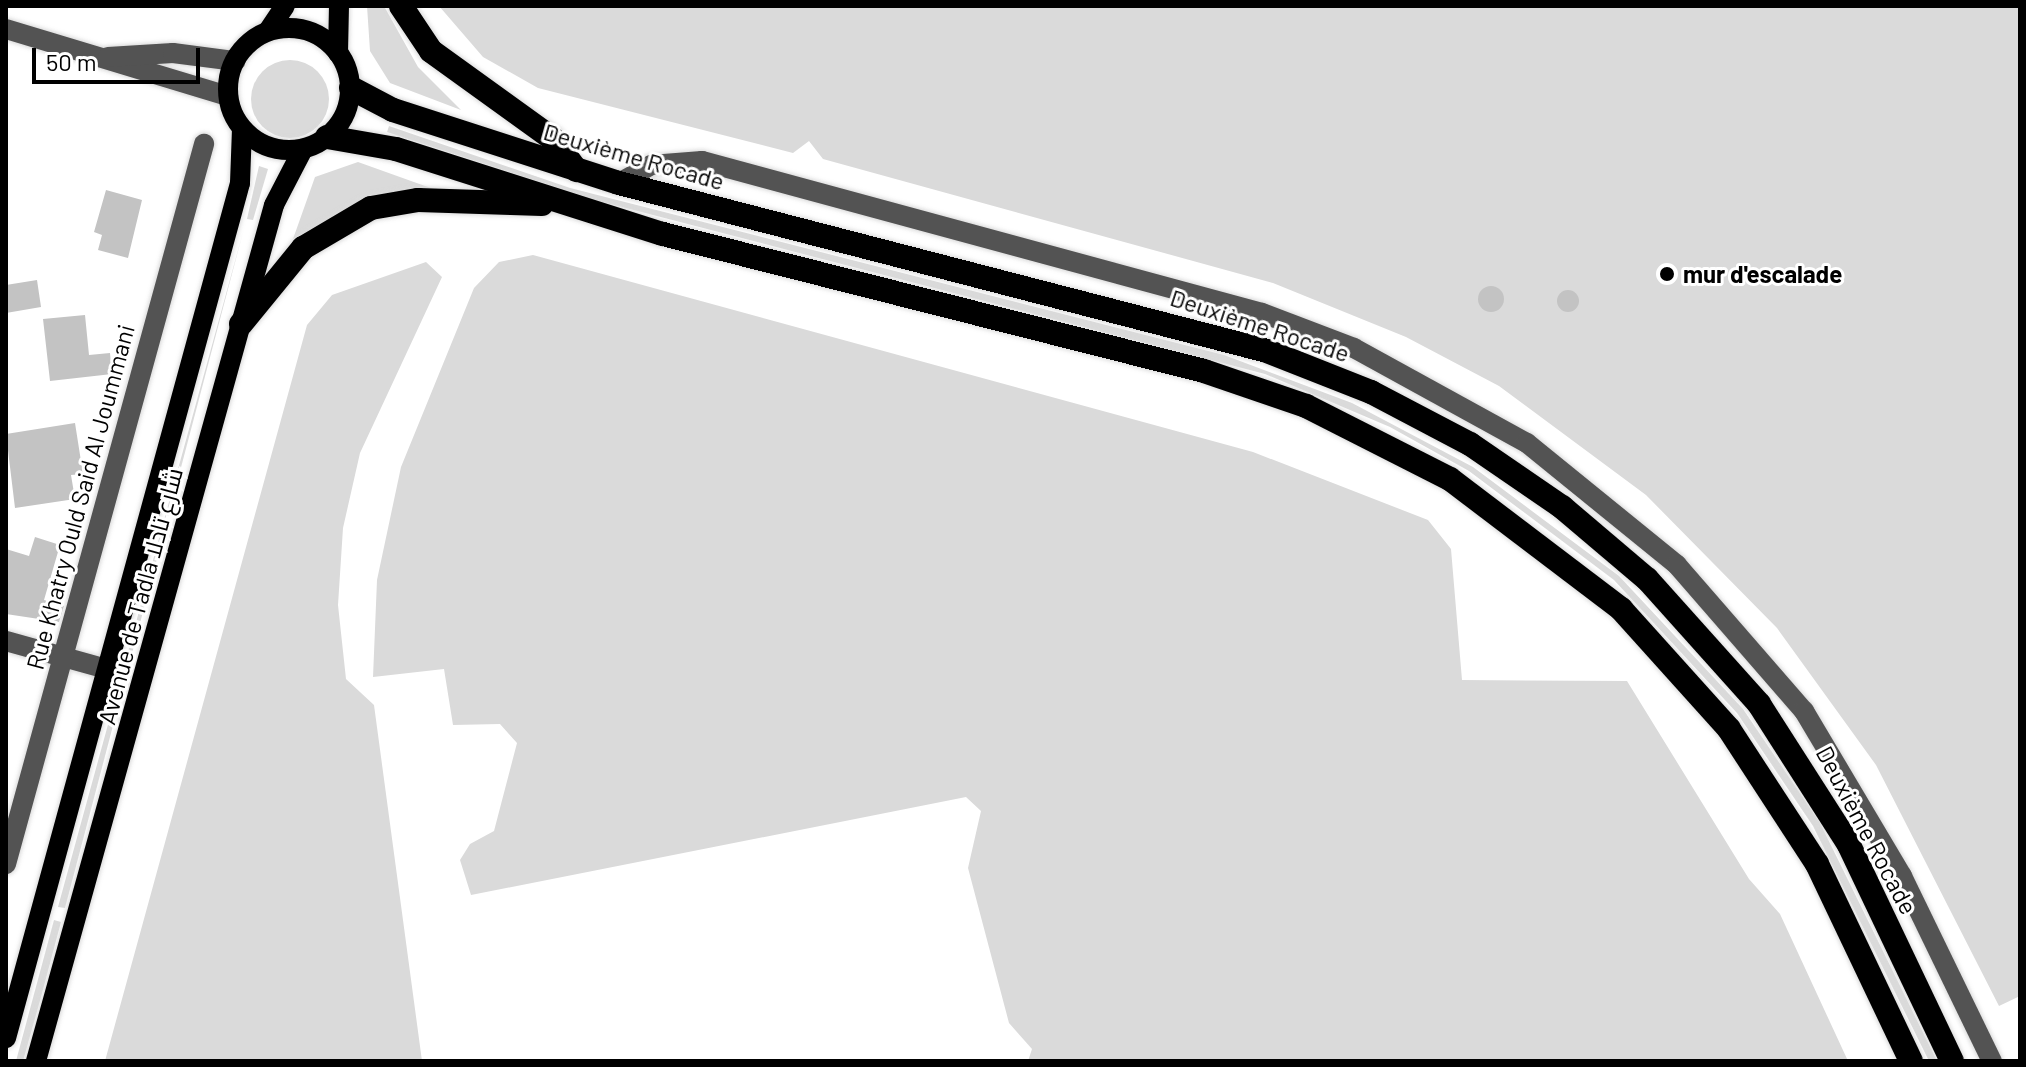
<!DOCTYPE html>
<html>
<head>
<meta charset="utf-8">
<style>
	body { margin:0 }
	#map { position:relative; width:2026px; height:1067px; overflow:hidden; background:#fff; font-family:Barlow,Cairo,sans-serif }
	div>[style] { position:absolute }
	.green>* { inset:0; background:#dadada }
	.round { border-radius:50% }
	.building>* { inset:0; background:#c3c3c3 }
	.roads { filter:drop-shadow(0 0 2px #dbdbdb) drop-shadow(0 0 2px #dbdbdb) }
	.minor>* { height:20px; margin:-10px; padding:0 10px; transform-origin:10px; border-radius:10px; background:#535353 }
	.major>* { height:20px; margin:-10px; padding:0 10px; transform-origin:10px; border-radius:10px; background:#000 }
	.major>.ring { margin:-10px; padding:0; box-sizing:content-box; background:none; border:20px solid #000; border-radius:50% }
	.highway>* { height:24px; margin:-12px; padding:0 12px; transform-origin:12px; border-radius:12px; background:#000 }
	.dots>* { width:22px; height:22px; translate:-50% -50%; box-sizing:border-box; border:4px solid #fff; border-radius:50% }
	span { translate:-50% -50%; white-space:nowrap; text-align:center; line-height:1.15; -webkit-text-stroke:6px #fff; paint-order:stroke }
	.street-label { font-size:24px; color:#000 }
	.poi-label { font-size:24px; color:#000; font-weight:700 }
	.left { translate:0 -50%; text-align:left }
	.frame { position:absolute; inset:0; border:8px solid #000; pointer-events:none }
	.scale { position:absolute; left:32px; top:48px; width:168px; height:36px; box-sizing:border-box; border:4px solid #000; border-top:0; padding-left:10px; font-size:24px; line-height:28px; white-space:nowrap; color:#000; -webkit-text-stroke:6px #fff; paint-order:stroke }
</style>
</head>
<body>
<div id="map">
	<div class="green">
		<div style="clip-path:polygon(367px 6px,384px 6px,418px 67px,461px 110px,390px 83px,370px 51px)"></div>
		<div style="clip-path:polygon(439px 6px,2020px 6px,2020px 996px,1999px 1006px,1876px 765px,1777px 628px,1646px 495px,1499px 386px,1406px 337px,1273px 283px,823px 159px,809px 141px,793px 153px,538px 88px,483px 57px)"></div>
		<div class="round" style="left:251px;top:60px;width:78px;height:78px"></div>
		<div style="clip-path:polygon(389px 126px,570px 188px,1224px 355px,1352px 403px,1473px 467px,1619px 576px,1743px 709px,1820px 823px,1937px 1061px,1929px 1061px,1813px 826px,1737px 713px,1614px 580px,1469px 471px,1390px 427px,1265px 374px,599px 201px,387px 132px)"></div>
		<div style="clip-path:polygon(358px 162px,439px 191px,364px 200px,293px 239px,315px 177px)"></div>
		<div style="clip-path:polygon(259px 166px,268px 169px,253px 220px,247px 219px)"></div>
		<div style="clip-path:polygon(243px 232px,65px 908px,58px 907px)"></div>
		<div style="clip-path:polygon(533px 255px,1253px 452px,1428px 520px,1451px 549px,1462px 680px,1627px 681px,1749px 879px,1780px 914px,1848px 1061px,1028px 1061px,1032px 1049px,1009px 1023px,968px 868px,981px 811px,966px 797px,471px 895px,460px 860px,470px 844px,494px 831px,517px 743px,500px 724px,453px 725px,444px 669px,373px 677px,377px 580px,401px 467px,474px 288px,499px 262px)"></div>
		<div style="clip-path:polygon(426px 262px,442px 277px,360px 453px,343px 528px,338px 605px,346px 679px,374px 705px,422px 1061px,105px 1061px,307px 325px,332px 295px)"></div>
		<div style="clip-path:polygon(54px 920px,61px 922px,41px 997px,23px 1061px,16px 1061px)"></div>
	</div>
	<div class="building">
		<div style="clip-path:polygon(106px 190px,142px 200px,128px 258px,98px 250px,102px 235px,94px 232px)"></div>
		<div style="clip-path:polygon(37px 280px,41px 307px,6px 313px,6px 285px)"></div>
		<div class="round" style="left:1478px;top:286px;width:26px;height:26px"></div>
		<div class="round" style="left:1557px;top:290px;width:22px;height:22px"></div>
		<div style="clip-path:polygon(85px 315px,89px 355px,110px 353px,112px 374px,50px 381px,43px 319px)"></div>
		<div style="clip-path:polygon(75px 423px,83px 474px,71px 475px,75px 499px,15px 508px,6px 434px)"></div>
		<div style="clip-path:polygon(35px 537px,60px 545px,44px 600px,64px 606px,59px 622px,6px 614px,6px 549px,29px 556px)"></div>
	</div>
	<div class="roads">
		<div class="minor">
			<div style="left:6px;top:29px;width:232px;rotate:16.8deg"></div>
			<div style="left:108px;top:57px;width:65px;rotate:-3.5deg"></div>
			<div style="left:173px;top:53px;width:63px;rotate:7.4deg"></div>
			<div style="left:619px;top:183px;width:37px;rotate:-29deg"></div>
			<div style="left:651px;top:165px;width:51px;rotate:-4.5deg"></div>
			<div style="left:702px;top:161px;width:580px;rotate:15.19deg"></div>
			<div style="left:1262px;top:313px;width:98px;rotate:20.8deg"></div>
			<div style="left:1354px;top:348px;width:197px;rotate:28.8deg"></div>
			<div style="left:1527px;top:443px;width:193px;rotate:39.1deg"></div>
			<div style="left:1677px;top:565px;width:194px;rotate:49deg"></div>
			<div style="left:1804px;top:711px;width:192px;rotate:59.3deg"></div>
			<div style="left:1902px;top:876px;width:206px;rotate:64.1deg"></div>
			<div style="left:6px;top:641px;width:104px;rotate:15.6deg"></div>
			<div style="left:6px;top:864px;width:747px;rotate:-74.62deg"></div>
		</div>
		<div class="major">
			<div class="ring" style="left:228px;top:28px;width:102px;height:102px"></div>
			<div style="left:268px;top:31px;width:30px;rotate:-56deg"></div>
			<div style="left:338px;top:53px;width:47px;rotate:-88.8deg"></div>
			<div style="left:6px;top:1038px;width:886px;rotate:-74.69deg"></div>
			<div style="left:240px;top:183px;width:54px;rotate:-87.9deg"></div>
			<div style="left:36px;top:1061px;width:888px;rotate:-74.46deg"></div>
			<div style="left:274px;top:205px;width:63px;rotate:-62.6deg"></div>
		</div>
		<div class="highway">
			<div style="left:401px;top:6px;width:54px;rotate:56.3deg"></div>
			<div style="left:431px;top:51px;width:150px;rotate:35.8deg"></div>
			<div style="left:553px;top:139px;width:39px;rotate:53deg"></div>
			<div style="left:351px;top:88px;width:47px;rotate:27.6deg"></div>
			<div style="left:393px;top:110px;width:237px;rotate:17.9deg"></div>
			<div style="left:619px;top:183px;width:669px;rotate:14.53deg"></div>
			<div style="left:1267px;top:351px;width:112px;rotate:21.5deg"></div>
			<div style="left:1371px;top:392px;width:112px;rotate:27.7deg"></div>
			<div style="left:1470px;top:444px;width:112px;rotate:34.4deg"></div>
			<div style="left:1562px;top:507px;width:111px;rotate:40.3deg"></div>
			<div style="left:1647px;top:579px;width:168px;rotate:48.1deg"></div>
			<div style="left:1759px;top:704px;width:167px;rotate:57.4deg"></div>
			<div style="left:1849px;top:845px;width:239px;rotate:64.5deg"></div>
			<div style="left:327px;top:137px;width:70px;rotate:9.9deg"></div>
			<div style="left:396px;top:149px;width:280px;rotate:17.7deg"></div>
			<div style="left:663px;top:234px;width:558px;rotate:14.21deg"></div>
			<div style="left:1204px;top:371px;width:108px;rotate:18.9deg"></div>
			<div style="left:1306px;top:406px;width:161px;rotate:26.9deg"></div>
			<div style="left:1450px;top:479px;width:215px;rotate:37.2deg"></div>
			<div style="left:1621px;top:609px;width:161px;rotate:48deg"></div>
			<div style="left:1729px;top:729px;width:161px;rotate:56.9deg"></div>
			<div style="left:1817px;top:864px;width:218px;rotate:64.5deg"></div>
			<div style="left:241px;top:324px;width:98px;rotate:-50.8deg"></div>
			<div style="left:303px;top:248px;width:79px;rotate:-30.5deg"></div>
			<div style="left:371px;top:208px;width:48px;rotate:-9.7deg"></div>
			<div style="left:418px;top:200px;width:124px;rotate:1.8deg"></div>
		</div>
	</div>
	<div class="dots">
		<div style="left:1667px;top:274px;background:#000"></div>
	</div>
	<div class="street-label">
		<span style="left:634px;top:156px;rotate:16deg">Deuxième Rocade</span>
		<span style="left:1260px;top:325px;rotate:18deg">Deuxième Rocade</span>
		<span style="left:80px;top:497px;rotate:-75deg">Rue Khatry Ould Said Al Joummani</span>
		<span style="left:140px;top:596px;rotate:-75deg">Avenue de Tadla شارع تادلا</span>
		<span style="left:1867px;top:830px;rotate:62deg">Deuxième Rocade</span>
	</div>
	<div class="poi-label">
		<span class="left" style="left:1683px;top:274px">mur d'escalade</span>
	</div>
	<div class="frame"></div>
	<div class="scale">50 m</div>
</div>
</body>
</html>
